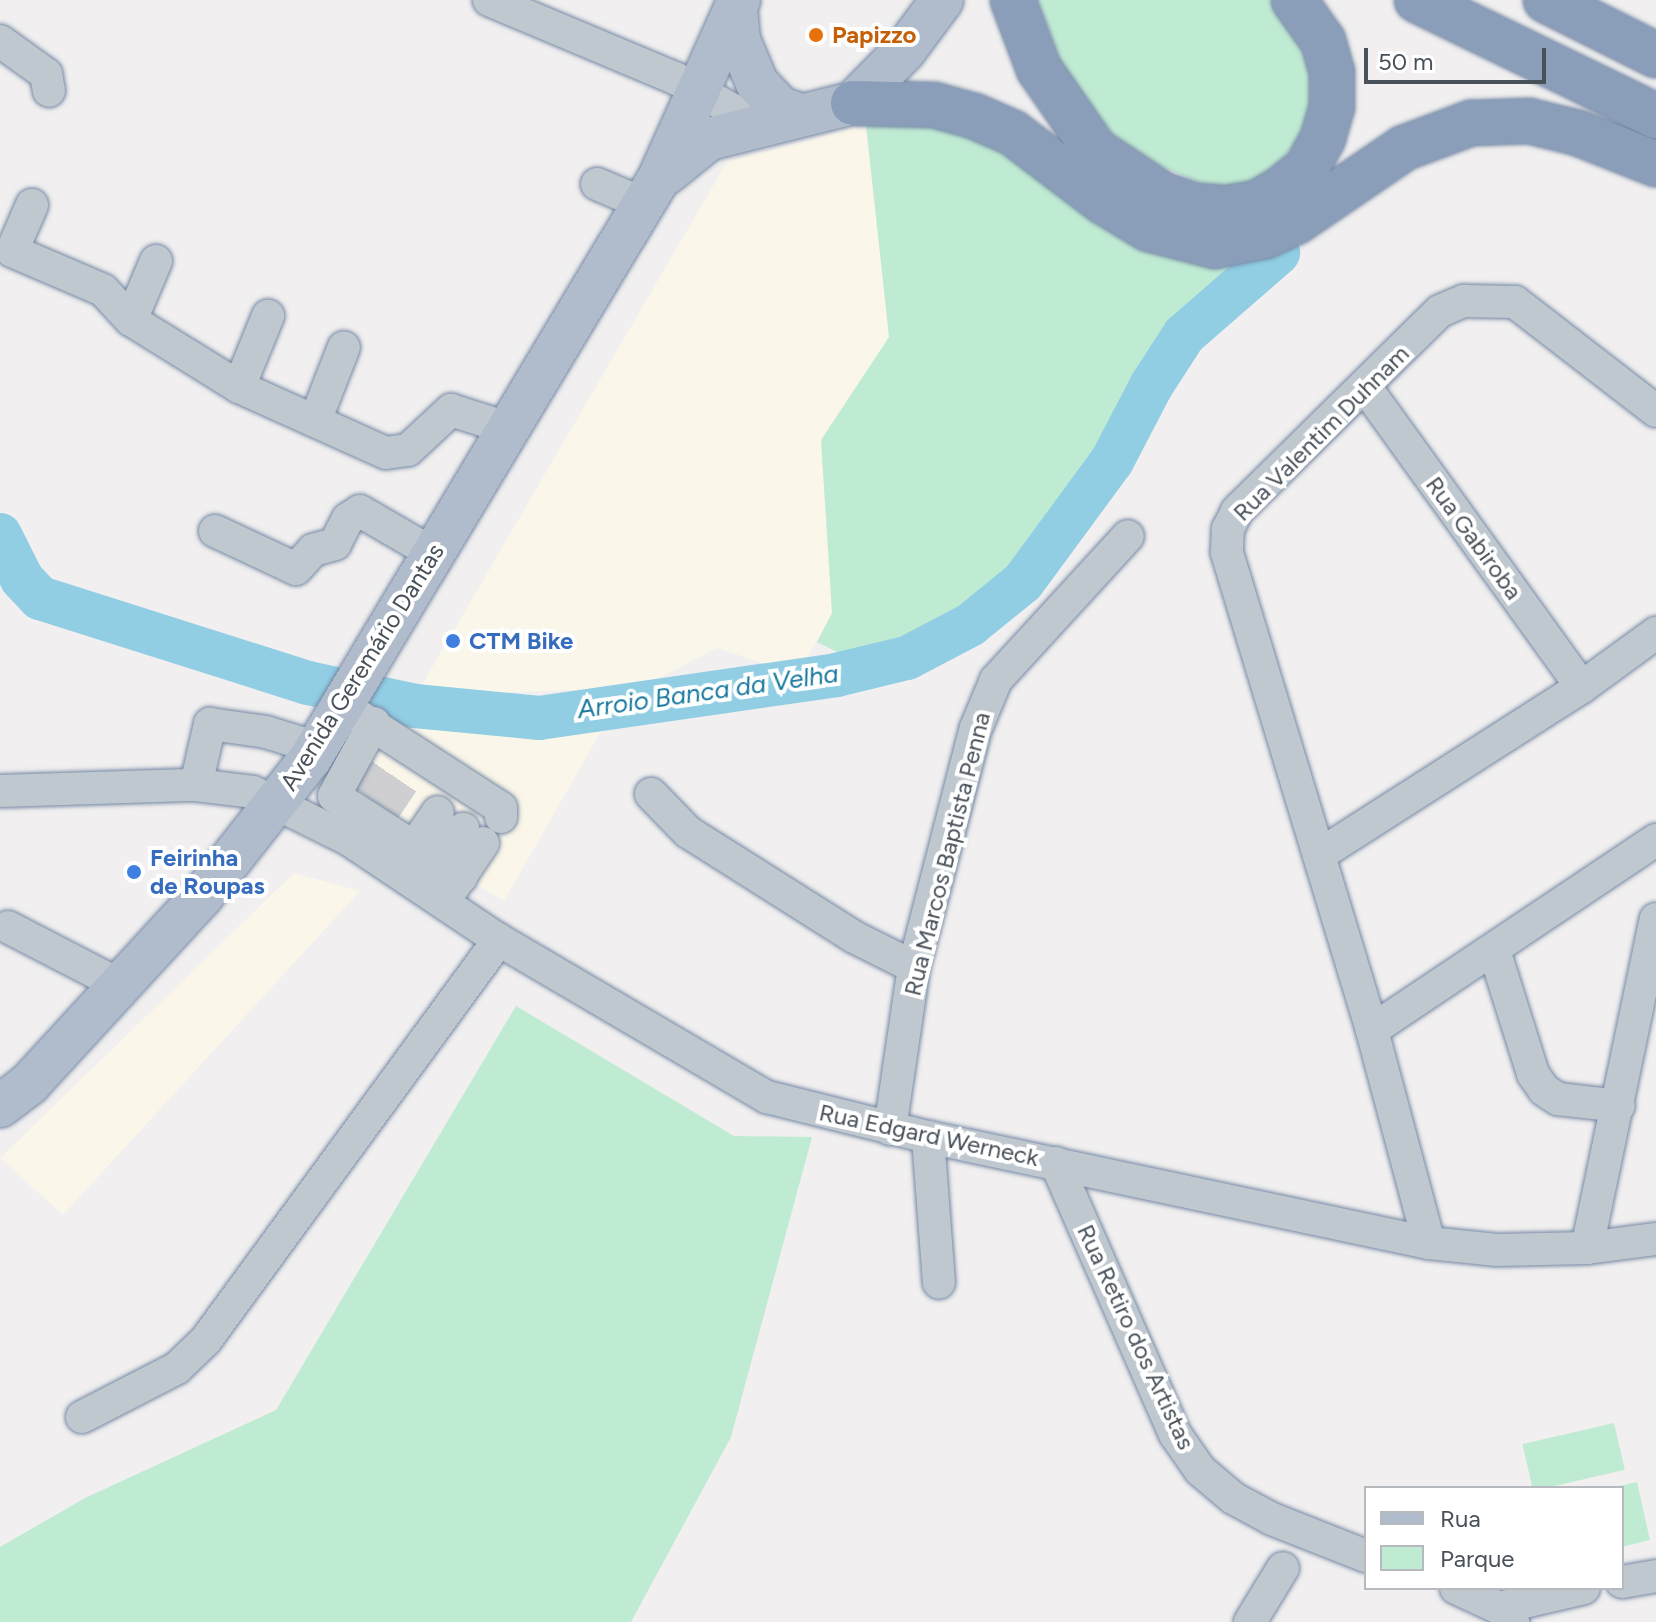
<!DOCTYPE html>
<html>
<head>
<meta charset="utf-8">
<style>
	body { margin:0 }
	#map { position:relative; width:1656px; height:1622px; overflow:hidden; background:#f1efef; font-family:Figtree,sans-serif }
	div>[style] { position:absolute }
	.commercial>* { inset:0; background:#faf6e9 }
	.green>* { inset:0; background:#c0ebd3; transform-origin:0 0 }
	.river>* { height:44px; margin:-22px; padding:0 22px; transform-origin:22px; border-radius:22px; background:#91cee4 }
	.minor-tunnel>* { height:32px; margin-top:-16px; transform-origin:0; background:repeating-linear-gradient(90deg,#cfcfd1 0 32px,transparent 0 48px) }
	.roads { filter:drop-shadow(0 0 2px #7589a5) drop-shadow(0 0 2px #7589a5) }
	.minor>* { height:32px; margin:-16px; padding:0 16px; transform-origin:16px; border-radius:16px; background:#c0c8cf }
	.major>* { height:42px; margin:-21px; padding:0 21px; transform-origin:21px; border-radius:21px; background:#b0bccb }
	.highway>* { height:44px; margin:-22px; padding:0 22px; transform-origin:22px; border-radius:22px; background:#8a9eb9 }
	.dots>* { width:22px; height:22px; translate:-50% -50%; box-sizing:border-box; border:4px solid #fff; border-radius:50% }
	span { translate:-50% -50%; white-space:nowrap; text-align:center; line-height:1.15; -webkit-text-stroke:8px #fff; paint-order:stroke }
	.food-label { font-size:24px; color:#c56008; font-weight:700 }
	.left { translate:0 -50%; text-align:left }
	.street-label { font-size:24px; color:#48515a }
	.shop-label { font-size:24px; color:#366cbe; font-weight:700 }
	.water-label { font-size:26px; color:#18799d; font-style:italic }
	.legend { position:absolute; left:1364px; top:1486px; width:260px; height:104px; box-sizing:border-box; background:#fff; border:2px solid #b6b9bd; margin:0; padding:10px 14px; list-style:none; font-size:24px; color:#48515a }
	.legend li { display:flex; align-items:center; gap:16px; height:40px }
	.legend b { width:40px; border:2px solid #b6b9bd }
	.scale { position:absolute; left:1364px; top:48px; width:182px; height:36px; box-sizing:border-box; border:4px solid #48515a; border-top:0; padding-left:10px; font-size:24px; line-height:28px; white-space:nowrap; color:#48515a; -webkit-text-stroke:6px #fff; paint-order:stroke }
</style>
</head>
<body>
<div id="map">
	<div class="commercial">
		<div style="clip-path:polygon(866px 125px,890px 337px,821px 440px,832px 614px,797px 675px,717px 648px,640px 688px,416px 695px,727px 162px)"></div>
		<div style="clip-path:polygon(375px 707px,607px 721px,504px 901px,327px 796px)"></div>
		<div style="clip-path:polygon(294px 873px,360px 891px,63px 1215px,0 1158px)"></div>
	</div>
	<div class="green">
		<div style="clip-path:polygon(1038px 0,1275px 0,1314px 62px,1316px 107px,1302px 135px,1278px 164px,1249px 184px,1211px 187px,1158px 165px,1112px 134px,1064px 71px)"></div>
		<div style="clip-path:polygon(866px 125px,951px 125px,1027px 159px,1206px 264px,1252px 261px,1008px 598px,873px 670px,817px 642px,832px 613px,821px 440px,889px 337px)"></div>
		<div style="clip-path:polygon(516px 1006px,734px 1136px,812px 1137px,731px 1437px,631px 1622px,0 1622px,0 1547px,85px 1498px,276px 1410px)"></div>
		<div style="left:1614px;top:1423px;width:48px;height:94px;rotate:77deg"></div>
		<div style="clip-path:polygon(1637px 1482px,1650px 1540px,1622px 1547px,1622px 1488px,1610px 1488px)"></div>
	</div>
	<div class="river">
		<div style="left:0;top:535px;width:49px;rotate:63.4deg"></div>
		<div style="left:22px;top:579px;width:26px;rotate:47deg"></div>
		<div style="left:40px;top:598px;width:281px;rotate:17.6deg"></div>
		<div style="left:308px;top:683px;width:109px;rotate:12.1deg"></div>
		<div style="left:415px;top:706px;width:125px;rotate:5.5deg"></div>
		<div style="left:539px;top:718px;width:300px;rotate:-8.2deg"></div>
		<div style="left:836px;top:675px;width:73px;rotate:-13.5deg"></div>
		<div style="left:907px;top:658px;width:71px;rotate:-27.6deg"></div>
		<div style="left:970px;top:625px;width:68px;rotate:-39.1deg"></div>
		<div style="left:1023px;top:582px;width:150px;rotate:-53.7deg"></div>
		<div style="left:1112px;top:461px;width:85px;rotate:-62.5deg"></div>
		<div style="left:1151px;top:386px;width:61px;rotate:-57.1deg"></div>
		<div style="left:1184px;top:335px;width:125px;rotate:-41.1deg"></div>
	</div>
	<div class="minor-tunnel">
		<div style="left:360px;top:792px;width:59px;rotate:-54.7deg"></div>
		<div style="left:385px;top:809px;width:59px;rotate:-56deg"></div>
	</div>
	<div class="roads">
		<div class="minor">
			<div style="left:489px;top:0;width:202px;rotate:22.8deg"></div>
			<div style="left:675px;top:78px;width:94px;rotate:28.8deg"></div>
			<div style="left:0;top:41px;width:57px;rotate:35.7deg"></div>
			<div style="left:46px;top:74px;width:17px;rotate:80deg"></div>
			<div style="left:597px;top:184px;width:51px;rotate:23.1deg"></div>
			<div style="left:32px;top:205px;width:50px;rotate:113.5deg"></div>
			<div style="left:12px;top:251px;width:99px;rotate:23.2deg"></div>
			<div style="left:103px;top:290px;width:41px;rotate:47deg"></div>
			<div style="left:131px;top:320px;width:127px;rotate:31.8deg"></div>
			<div style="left:239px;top:387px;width:161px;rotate:24.2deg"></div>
			<div style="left:386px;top:453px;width:22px;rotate:-8deg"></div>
			<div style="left:408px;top:450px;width:59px;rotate:-42.9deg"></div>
			<div style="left:451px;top:410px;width:59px;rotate:17.8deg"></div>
			<div style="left:131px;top:320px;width:64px;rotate:-67deg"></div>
			<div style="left:239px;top:387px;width:77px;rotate:-67.8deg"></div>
			<div style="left:1366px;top:388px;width:369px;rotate:54.2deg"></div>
			<div style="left:315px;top:421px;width:79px;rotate:-68.6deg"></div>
			<div style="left:215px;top:531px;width:89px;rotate:25.1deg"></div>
			<div style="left:296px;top:569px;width:25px;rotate:-48deg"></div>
			<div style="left:313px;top:550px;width:23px;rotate:-15deg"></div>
			<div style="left:335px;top:544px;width:28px;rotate:-63deg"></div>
			<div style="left:348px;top:519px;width:14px;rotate:-34deg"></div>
			<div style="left:360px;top:511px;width:86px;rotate:30.2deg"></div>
			<div style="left:354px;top:713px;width:175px;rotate:32.9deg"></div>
			<div style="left:501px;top:808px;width:9px;rotate:90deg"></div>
			<div style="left:374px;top:723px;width:83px;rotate:118.7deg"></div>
			<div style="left:334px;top:796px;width:151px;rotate:32.5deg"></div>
			<div style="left:196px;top:785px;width:63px;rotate:-77.1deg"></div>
			<div style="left:210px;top:724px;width:57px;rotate:8.1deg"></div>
			<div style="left:266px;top:732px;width:53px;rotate:17.4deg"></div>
			<div style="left:0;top:791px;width:196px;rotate:-1.8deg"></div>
			<div style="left:196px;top:785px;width:57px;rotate:7deg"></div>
			<div style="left:253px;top:792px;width:106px;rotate:26.3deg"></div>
			<div style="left:348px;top:839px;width:182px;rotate:33.8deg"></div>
			<div style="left:499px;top:940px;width:311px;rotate:30.4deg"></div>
			<div style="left:767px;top:1097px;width:166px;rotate:14deg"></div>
			<div style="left:928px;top:1137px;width:512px;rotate:11.95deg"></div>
			<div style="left:1429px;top:1243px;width:68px;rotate:5.9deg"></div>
			<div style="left:1497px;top:1250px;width:90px;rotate:-1.3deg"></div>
			<div style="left:1587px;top:1248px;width:70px;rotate:-7.4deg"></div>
			<div style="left:651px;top:794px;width:53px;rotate:45.8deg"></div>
			<div style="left:688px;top:832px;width:196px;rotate:32.3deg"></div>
			<div style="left:854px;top:937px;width:67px;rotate:26.6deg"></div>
			<div style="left:414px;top:847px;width:42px;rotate:-55.6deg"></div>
			<div style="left:1319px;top:855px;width:312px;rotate:-32.6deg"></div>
			<div style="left:1582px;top:687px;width:92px;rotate:-36.1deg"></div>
			<div style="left:439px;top:863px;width:42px;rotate:-54.8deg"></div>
			<div style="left:450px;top:892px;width:59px;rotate:-56deg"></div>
			<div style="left:8px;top:927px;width:126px;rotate:27.4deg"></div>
			<div style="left:1494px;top:950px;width:130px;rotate:72.5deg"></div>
			<div style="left:1533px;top:1074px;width:19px;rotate:55deg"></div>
			<div style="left:1544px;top:1090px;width:17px;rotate:33deg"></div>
			<div style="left:1558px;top:1099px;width:61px;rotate:6.5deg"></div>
			<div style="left:1372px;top:1030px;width:342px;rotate:-33.8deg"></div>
			<div style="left:890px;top:1129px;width:164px;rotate:-81.6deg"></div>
			<div style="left:914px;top:967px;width:247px;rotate:-75.5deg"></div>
			<div style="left:976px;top:728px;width:52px;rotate:-67.4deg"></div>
			<div style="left:996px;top:680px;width:195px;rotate:-47.5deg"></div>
			<div style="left:928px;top:1137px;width:146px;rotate:85.7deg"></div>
			<div style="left:1056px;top:1163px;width:296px;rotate:66.3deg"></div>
			<div style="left:1175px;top:1434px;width:44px;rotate:55.2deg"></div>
			<div style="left:1200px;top:1470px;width:43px;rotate:40.3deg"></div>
			<div style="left:1233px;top:1498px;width:44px;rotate:28.3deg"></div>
			<div style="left:1272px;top:1519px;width:101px;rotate:21.5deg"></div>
			<div style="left:1429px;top:1243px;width:220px;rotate:-105deg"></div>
			<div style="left:1372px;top:1030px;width:500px;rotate:-106.9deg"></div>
			<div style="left:1227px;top:552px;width:23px;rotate:-88deg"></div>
			<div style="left:1228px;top:529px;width:20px;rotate:-63deg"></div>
			<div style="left:1237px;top:511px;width:285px;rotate:-44.6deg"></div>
			<div style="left:1440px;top:311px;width:26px;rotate:-23deg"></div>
			<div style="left:1464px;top:301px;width:51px;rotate:1.1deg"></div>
			<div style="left:1515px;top:302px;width:178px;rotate:37.7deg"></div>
			<div style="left:1587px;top:1248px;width:336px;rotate:-78.2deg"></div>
			<div style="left:82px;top:1417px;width:107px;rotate:-27.3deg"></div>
			<div style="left:177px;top:1368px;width:40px;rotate:-44deg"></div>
			<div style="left:206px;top:1340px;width:496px;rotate:-53.8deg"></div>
			<div style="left:1622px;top:1582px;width:35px;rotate:-10deg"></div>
			<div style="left:1456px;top:1588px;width:47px;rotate:24.9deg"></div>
			<div style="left:1499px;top:1608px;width:20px;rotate:45deg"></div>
			<div style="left:1499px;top:1608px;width:87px;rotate:-13.2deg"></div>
			<div style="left:1250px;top:1622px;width:63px;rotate:-58.6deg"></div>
		</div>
		<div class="major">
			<div style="left:736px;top:7px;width:33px;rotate:85deg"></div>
			<div style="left:739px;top:40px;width:47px;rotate:67.3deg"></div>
			<div style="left:757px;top:83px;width:34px;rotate:47deg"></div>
			<div style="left:780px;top:108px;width:20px;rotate:18deg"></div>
			<div style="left:667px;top:173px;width:54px;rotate:-39deg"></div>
			<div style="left:709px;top:139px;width:148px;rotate:-14deg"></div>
			<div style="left:853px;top:103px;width:74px;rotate:-45.5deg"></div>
			<div style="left:905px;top:50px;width:62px;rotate:-53.5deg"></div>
			<div style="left:0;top:1106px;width:38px;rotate:-37deg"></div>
			<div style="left:30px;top:1083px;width:254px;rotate:-47.4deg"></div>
			<div style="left:202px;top:896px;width:174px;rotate:-51.8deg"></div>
			<div style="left:310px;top:759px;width:678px;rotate:-59.01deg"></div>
			<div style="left:659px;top:178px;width:195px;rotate:-65.8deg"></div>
		</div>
		<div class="highway">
			<div style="left:1013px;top:0;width:74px;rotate:69.4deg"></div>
			<div style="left:1039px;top:69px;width:98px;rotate:55.3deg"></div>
			<div style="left:1095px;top:150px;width:82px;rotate:33.5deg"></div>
			<div style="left:1163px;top:195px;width:35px;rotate:18deg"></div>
			<div style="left:1196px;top:206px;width:31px;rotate:4deg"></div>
			<div style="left:1227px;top:208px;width:30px;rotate:-9deg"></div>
			<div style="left:1257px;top:203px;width:28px;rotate:-30deg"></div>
			<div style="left:1281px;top:189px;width:32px;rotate:-39deg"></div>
			<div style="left:1306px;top:169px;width:35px;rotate:-61deg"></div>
			<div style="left:1323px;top:138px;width:32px;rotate:-74deg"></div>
			<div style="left:1332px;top:107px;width:35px;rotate:-90deg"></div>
			<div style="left:1332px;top:72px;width:32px;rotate:-106deg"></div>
			<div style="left:1323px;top:41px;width:50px;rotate:-125.3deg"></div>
			<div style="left:1417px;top:0;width:266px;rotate:25.9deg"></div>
			<div style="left:1546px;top:0;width:123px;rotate:26.6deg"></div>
			<div style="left:853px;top:103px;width:81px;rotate:1.4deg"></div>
			<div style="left:934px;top:105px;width:41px;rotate:15.4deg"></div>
			<div style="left:974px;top:116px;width:43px;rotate:23.6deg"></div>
			<div style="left:1013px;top:133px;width:114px;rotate:37.2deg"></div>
			<div style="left:1104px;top:202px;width:52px;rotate:31deg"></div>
			<div style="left:1149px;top:229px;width:68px;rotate:14.4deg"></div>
			<div style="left:1215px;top:246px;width:51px;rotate:-11.3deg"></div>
			<div style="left:1265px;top:236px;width:35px;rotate:-25deg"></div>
			<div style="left:1297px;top:221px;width:130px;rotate:-34.3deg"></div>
			<div style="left:1404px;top:148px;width:72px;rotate:-20.5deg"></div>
			<div style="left:1471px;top:123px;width:58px;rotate:-2deg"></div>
			<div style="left:1529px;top:121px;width:50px;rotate:13.8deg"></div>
			<div style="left:1578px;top:133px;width:84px;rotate:21.7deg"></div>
		</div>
	</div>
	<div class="dots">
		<div style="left:816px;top:35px;background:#e8710a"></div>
		<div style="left:453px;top:641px;background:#3f7fe0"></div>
		<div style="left:134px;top:872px;background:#3f7fe0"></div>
	</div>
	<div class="food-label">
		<span class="left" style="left:832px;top:35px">Papizzo</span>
	</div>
	<div class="street-label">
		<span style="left:1321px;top:433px;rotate:-45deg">Rua Valentim Duhnam</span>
		<span style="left:1474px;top:538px;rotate:54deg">Rua Gabiroba</span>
		<span style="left:362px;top:667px;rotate:-58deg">Avenida Geremário Dantas</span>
		<span style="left:947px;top:854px;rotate:-76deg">Rua Marcos Baptista Penna</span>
		<span style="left:929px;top:1135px;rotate:12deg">Rua Edgard Werneck</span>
		<span style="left:1136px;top:1337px;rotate:65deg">Rua Retiro dos Artistas</span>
	</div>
	<div class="shop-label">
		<span class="left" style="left:469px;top:641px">CTM Bike</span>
		<span class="left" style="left:150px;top:872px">Feirinha<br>de Roupas</span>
	</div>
	<div class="water-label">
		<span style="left:708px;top:692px;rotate:-8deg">Arroio Banca da Velha</span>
	</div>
	<ul class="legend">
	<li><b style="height:10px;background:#b0bccb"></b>Rua</li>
	<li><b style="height:22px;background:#c0ebd3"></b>Parque</li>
	</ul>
	<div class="scale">50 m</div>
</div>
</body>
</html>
